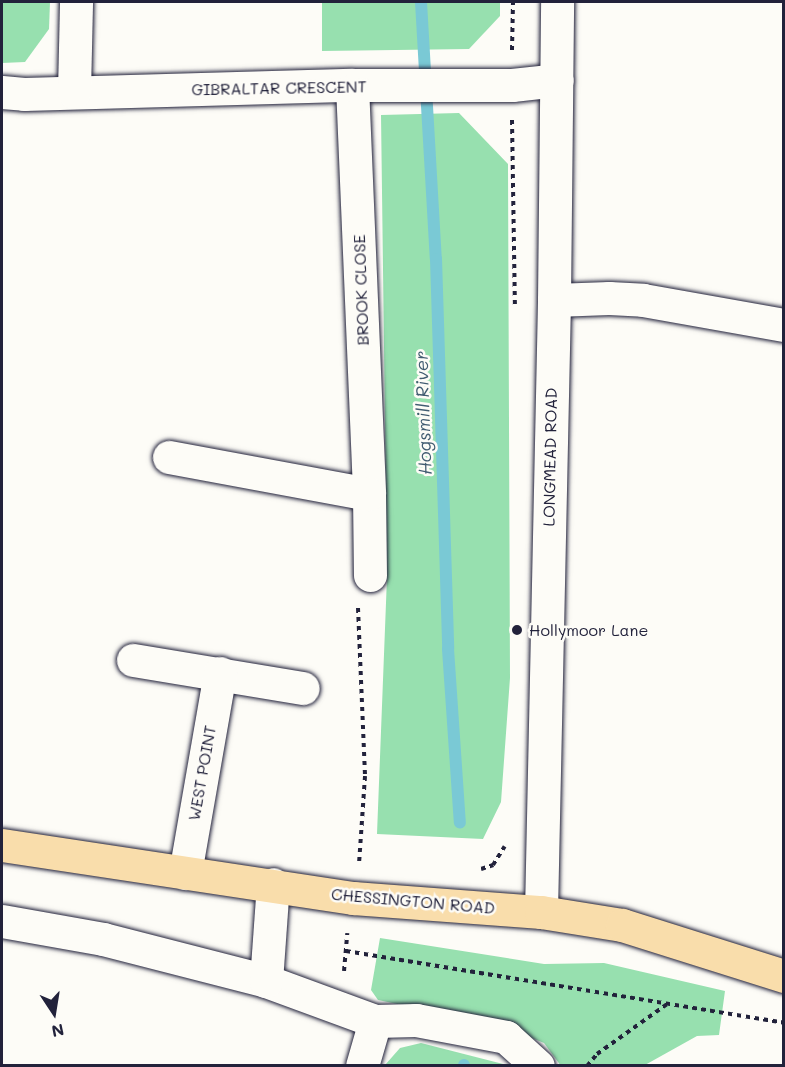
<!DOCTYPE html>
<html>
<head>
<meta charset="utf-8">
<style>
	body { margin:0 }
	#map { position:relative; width:785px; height:1067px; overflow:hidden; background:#fdfcf7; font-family:Mali,sans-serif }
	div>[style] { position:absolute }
	.green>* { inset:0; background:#97e0af }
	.stream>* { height:12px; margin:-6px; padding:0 6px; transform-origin:6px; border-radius:6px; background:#7ac9d5 }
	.path>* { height:4px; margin-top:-2px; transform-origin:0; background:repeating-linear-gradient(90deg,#22223b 0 4.5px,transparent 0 9px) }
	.roads { filter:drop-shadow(0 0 2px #22223b) drop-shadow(0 0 2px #22223b) }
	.minor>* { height:33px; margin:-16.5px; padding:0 16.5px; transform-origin:16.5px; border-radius:16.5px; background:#fdfcf7 }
	.major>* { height:33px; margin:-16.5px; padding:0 16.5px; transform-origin:16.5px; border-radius:16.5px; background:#f9ddab }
	.dots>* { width:16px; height:16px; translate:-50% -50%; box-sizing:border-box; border:3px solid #fdfcf7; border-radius:50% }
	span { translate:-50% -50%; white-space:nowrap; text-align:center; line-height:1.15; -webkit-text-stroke:5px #fdfcf7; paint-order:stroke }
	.street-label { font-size:16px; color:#22223b }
	.poi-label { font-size:16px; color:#22223b }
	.left { translate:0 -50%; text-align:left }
	.water-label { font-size:18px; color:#415c71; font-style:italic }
	.frame { position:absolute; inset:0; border:3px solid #22223b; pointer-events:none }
	.north { position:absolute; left:24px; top:983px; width:60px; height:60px; -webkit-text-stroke:4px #fdfcf7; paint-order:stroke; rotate:168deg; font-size:16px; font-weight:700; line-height:24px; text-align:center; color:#22223b }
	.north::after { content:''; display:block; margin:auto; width:21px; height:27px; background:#22223b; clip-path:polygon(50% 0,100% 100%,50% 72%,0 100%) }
</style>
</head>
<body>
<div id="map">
	<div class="green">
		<div style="clip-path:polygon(2px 2px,50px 2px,49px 29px,25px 62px,2px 63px)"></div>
		<div style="clip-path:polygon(322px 2px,500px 2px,500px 16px,469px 49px,322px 51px)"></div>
		<div style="clip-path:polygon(459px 113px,508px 164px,510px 678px,501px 802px,483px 839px,377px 834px,387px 577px,381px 115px)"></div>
		<div style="clip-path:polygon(380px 938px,544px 964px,604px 963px,725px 991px,719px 1035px,697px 1036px,645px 1065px,561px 1066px,544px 1043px,500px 1025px,378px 1000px,371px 990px)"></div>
		<div style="clip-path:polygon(421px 1043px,507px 1065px,385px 1065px,400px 1048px)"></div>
	</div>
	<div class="stream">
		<div style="left:421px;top:2px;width:257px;rotate:86.7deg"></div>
		<div style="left:436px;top:259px;width:390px;rotate:88.2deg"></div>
		<div style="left:448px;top:649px;width:174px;rotate:86.1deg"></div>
		<div style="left:464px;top:1066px;width:1px;rotate:-90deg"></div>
	</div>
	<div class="path">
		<div style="left:512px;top:50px;width:48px;rotate:-88.8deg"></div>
		<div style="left:512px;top:120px;width:188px;rotate:89.1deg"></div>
		<div style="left:358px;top:608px;width:168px;rotate:87.6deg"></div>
		<div style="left:365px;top:776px;width:88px;rotate:93.9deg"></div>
		<div style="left:481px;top:869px;width:13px;rotate:-18deg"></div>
		<div style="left:493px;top:865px;width:22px;rotate:-58deg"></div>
		<div style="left:346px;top:951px;width:444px;rotate:9.3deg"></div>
		<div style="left:344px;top:971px;width:38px;rotate:-85deg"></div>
		<div style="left:587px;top:1066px;width:16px;rotate:-50deg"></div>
		<div style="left:597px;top:1054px;width:86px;rotate:-35.5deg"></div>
	</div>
	<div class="roads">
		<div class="minor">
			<div style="left:352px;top:85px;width:409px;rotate:87.6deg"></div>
			<div style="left:369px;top:494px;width:81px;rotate:89.3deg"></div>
			<div style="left:2px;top:92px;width:22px;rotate:5deg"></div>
			<div style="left:24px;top:94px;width:328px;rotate:-1.6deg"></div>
			<div style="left:352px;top:85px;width:160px"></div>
			<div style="left:512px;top:85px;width:45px;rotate:-6.3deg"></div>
			<div style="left:74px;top:92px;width:90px;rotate:-88.7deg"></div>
			<div style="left:554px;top:300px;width:55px;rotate:-2.1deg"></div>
			<div style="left:609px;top:298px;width:34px;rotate:3deg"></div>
			<div style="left:643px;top:300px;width:143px;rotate:10.1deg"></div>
			<div style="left:169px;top:457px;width:203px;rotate:10.5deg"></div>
			<div style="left:133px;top:660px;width:172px;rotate:9.4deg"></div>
			<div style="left:185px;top:873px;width:203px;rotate:-80.1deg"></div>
			<div style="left:541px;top:912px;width:612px;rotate:-88.78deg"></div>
			<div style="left:554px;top:300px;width:298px;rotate:-89.4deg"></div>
			<div style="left:2px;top:921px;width:103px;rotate:10.1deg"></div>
			<div style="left:103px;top:939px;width:168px;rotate:14.4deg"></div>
			<div style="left:266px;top:981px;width:116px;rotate:20.2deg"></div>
			<div style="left:375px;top:1021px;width:41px;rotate:-1.4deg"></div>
			<div style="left:416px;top:1020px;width:92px;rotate:10.7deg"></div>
			<div style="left:506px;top:1037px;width:43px;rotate:42.2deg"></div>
			<div style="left:266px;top:981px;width:97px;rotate:-85.9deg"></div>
			<div style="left:362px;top:1066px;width:47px;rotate:-73.9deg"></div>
		</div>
		<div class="major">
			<div style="left:2px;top:845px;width:355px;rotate:8.6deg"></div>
			<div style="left:353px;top:898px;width:189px;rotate:4.3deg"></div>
			<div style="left:541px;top:912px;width:82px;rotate:9.1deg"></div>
			<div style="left:622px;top:925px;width:170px;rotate:17.5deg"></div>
		</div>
	</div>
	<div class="dots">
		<div style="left:517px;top:630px;background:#22223b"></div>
	</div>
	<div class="street-label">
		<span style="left:279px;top:88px;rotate:-1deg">GIBRALTAR CRESCENT</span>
		<span style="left:361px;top:290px;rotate:-92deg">BROOK CLOSE</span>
		<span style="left:550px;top:457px;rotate:-89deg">LONGMEAD ROAD</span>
		<span style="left:202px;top:773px;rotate:-80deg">WEST POINT</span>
		<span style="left:413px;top:901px;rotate:5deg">CHESSINGTON ROAD</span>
	</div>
	<div class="poi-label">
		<span class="left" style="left:529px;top:630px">Hollymoor Lane</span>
	</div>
	<div class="water-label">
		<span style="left:423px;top:413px;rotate:-92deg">Hogsmill River</span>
	</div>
	<div class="frame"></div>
	<div class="north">N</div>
</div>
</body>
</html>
